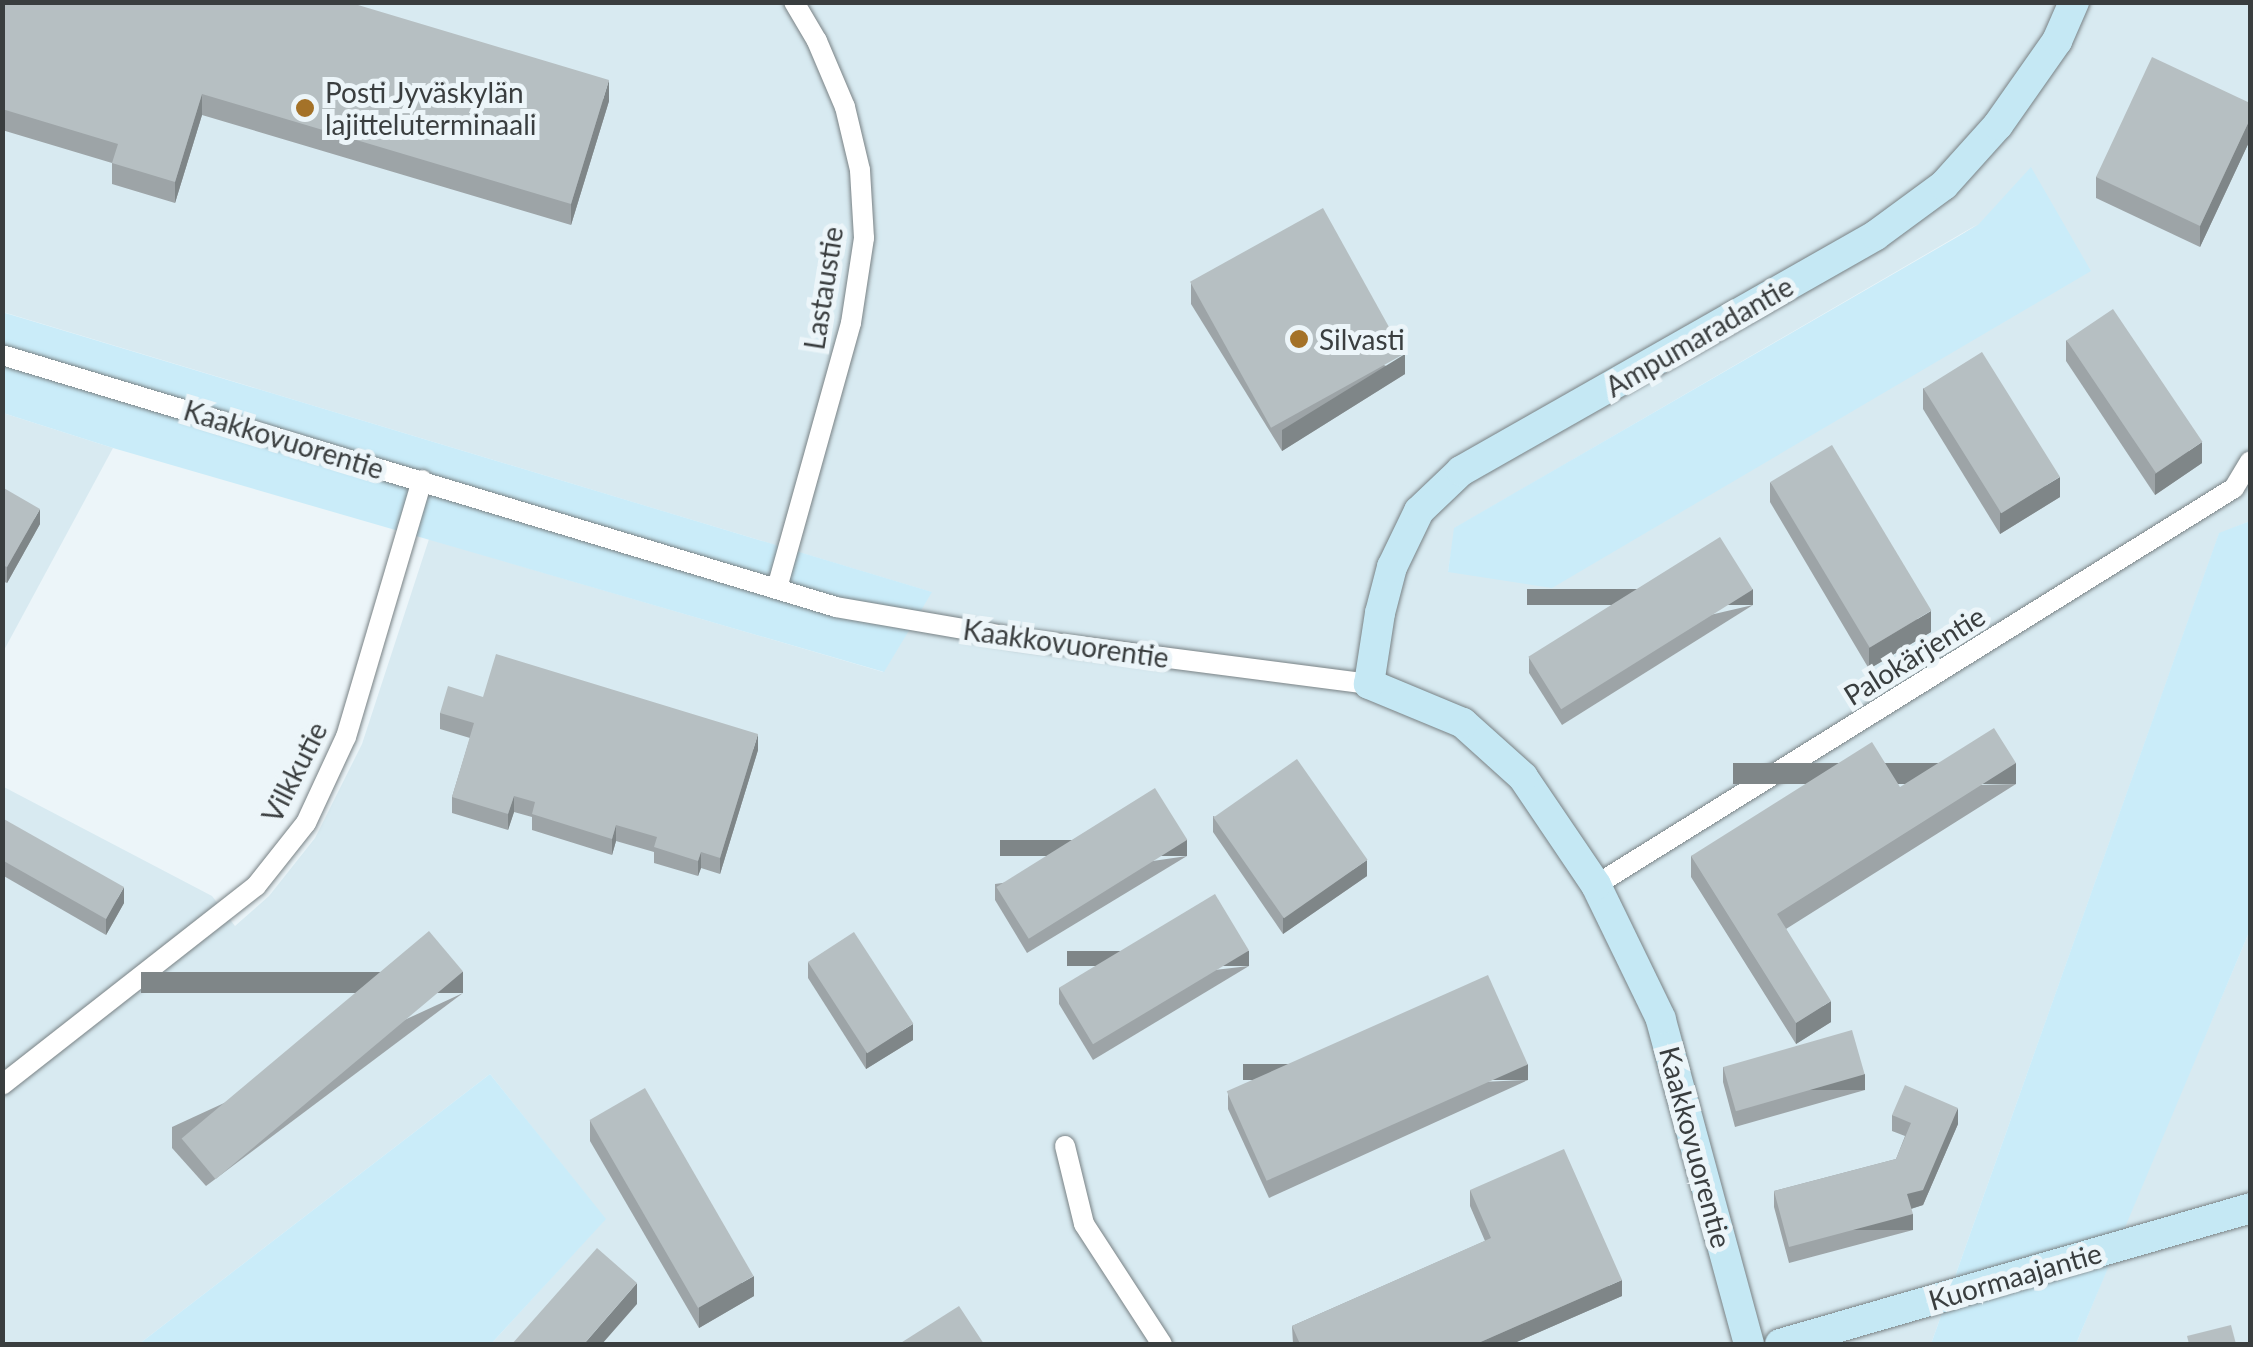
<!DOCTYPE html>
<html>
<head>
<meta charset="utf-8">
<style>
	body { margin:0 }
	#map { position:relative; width:2253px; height:1347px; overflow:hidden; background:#ecf5f9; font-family:Lato,sans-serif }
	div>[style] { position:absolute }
	.built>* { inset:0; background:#d8eaf1 }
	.green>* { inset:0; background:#caecf9 }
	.roads { filter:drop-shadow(0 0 2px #798285) drop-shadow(0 0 2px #798285) }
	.street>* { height:20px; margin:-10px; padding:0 10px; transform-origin:10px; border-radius:10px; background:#fff }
	.secondary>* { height:30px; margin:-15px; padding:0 15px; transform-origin:15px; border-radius:15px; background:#c5e8f4 }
	.wall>* { inset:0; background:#9da4a7 }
	.shaded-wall>* { inset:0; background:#7f8688; transform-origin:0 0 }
	.building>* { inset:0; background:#b6bfc2; transform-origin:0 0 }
	.dots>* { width:28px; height:28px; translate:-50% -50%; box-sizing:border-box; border:5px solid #ecf5f9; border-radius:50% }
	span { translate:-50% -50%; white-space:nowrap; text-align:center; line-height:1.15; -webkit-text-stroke:10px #ecf5f9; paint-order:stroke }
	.poi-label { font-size:28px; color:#3a3e3f }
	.left { translate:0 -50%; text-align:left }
	.street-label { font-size:28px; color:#3a3e3f }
	.frame { position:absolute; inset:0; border:5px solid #3a3e3f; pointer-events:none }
</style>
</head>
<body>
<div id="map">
	<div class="built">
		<div style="clip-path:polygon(evenodd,3px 3px,2250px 3px,2250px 521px,2219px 534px,1931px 1344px,491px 1344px,605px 1219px,490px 1074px,139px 1344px,3px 1344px,2px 786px,212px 896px,235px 926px,269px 896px,315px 838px,362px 744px,429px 539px,883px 672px,931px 592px,3px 312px,3px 3px,1978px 224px,1448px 572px,1455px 528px,1978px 224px)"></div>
		<div style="clip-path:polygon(3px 413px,113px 448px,3px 652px)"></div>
		<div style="clip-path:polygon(2250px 930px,2250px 1344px,2076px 1344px,2140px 1189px)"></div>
	</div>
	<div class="green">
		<div style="clip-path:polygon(2031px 167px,2091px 271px,1552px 588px,1448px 572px,1454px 528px,1978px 225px)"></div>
		<div style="clip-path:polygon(2px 312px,932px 592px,884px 672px,113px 448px,3px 413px)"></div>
		<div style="clip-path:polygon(2250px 521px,2250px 930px,2076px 1344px,1931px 1344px,2219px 533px)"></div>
		<div style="clip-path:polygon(490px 1074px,606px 1219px,491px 1344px,139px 1344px)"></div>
	</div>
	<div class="roads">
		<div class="street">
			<div style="left:2px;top:355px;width:871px;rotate:16.81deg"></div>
			<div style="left:836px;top:607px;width:182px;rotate:9.8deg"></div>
			<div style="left:1015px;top:638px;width:357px;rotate:7.4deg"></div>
			<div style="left:777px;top:588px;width:275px;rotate:-74.4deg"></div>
			<div style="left:851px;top:323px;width:86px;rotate:-81.3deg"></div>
			<div style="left:864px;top:238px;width:68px;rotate:-93.4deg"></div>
			<div style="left:860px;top:170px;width:65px;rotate:-103.4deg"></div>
			<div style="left:845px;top:107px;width:72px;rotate:-113deg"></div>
			<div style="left:817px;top:41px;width:45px;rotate:-120.5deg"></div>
			<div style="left:1596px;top:885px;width:751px;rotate:-31.89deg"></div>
			<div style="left:2234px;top:488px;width:31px;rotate:-59deg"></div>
			<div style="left:2px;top:1085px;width:323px;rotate:-38.1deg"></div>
			<div style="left:256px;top:886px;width:80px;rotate:-51.6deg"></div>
			<div style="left:306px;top:823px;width:95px;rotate:-65.1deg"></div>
			<div style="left:346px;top:737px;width:268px;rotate:-73.5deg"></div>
			<div style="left:1065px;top:1146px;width:80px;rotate:76.3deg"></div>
			<div style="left:1084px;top:1224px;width:143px;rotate:57deg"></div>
		</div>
		<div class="secondary">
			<div style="left:1749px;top:1344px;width:337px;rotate:-105.2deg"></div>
			<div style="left:1661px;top:1019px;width:149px;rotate:-115.9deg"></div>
			<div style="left:1596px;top:885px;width:130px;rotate:-124.1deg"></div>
			<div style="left:1523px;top:777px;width:81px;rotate:-138deg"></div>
			<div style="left:1463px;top:723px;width:102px;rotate:-157.5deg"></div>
			<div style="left:1369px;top:684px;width:72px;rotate:-81.2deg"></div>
			<div style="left:1380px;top:613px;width:48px;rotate:-75.4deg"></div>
			<div style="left:1392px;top:567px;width:62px;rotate:-64.3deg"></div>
			<div style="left:1419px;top:511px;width:58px;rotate:-43.6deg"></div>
			<div style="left:1461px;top:471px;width:477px;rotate:-29.6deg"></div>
			<div style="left:1876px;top:235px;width:84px;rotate:-36.3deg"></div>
			<div style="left:1944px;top:185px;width:81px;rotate:-48deg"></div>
			<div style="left:1998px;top:125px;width:103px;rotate:-54.9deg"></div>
			<div style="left:2057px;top:41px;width:43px;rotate:-66.4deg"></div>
			<div style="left:1780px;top:1344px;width:489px;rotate:-16.1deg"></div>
		</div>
	</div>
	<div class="wall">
		<div style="clip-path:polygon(2px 2px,609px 101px,571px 225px,202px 115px,175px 203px,112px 184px,112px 163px,2px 130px)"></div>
		<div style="clip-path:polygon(2250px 103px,2250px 140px,2200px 247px,2096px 198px,2096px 177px)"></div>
		<div style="clip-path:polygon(1191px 283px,1405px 374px,1282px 451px,1191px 304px)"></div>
		<div style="clip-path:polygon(2066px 340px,2202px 463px,2155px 495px,2066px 361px)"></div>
		<div style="clip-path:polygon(1923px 388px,2060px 497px,2000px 534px,1923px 409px)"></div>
		<div style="clip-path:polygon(1770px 482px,1931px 632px,1869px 669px,1770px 502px)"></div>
		<div style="clip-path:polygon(2px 487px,40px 524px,7px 583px,2px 581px)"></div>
		<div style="clip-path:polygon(1753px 605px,1562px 725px,1529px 673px,1529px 657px)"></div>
		<div style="clip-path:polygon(483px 697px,758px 750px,720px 874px,701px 868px,698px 876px,654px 863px,654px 852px,616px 841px,612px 855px,532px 830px,532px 817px,514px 812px,508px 830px,452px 813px,452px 797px,470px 738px,440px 729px,440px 713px)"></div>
		<div style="clip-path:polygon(2016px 784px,1786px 929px,1831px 1022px,1796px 1044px,1691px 877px,1691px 856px,1900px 787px)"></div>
		<div style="clip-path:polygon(1213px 816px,1367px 876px,1283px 934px,1213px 832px)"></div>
		<div style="clip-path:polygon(2px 818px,124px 903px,106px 935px,2px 875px)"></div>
		<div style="clip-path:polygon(1187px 856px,1027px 953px,995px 900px,995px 884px)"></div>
		<div style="clip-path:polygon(808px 962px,913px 1040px,866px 1069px,808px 978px)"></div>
		<div style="clip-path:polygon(1249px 966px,1093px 1060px,1059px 1004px,1059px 988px)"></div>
		<div style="clip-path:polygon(463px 993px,206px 1186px,172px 1148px,172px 1127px)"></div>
		<div style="clip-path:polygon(1723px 1067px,1865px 1090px,1735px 1127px,1723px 1082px)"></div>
		<div style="clip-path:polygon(1528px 1080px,1269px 1198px,1228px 1109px,1228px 1093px)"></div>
		<div style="clip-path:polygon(1892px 1115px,1958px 1124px,1923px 1205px,1911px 1209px,1913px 1230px,1789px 1263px,1774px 1207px,1774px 1191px,1896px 1159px,1905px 1136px,1892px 1131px)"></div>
		<div style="clip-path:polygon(590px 1120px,754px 1296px,699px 1328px,590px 1141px)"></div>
		<div style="clip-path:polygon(1470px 1190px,1622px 1296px,1512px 1344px,1293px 1344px,1292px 1326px,1485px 1241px,1470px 1206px)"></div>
	</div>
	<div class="shaded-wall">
		<div style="clip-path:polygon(609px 80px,609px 101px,571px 225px,571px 204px)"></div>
		<div style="clip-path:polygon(202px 94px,202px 115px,175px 203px,175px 182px)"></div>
		<div style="clip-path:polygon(2250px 119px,2250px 140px,2200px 247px,2200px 226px)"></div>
		<div style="clip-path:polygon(1405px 354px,1405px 374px,1282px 451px,1282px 430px)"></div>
		<div style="clip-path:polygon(2202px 442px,2202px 463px,2155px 495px,2155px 474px)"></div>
		<div style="clip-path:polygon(2060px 477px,2060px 497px,2000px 534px,2000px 513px)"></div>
		<div style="clip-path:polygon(40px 509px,40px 524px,7px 583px,7px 567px)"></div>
		<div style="left:1753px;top:589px;width:16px;height:226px;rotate:90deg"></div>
		<div style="clip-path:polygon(1931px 611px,1931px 632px,1869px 669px,1869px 648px)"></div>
		<div style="clip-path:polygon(758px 734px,758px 750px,720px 874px,720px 858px)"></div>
		<div style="left:2016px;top:763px;width:21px;height:283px;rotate:90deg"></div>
		<div style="clip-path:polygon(514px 796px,514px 812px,508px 830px,508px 814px)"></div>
		<div style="clip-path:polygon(616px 825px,616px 841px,612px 855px,612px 839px)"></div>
		<div style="left:1187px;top:840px;width:16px;height:187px;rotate:90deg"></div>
		<div style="clip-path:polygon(701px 852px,701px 868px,698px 876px,698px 861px)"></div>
		<div style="clip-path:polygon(1367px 860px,1367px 876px,1283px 934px,1283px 918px)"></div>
		<div style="clip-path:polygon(124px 887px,124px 903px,106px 935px,106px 919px)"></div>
		<div style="left:1249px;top:951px;width:15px;height:182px;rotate:90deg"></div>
		<div style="left:463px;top:972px;width:21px;height:322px;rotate:90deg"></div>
		<div style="clip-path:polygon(1831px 1001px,1831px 1022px,1796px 1044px,1796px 1023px)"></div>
		<div style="clip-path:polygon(913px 1024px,913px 1040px,866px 1069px,866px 1053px)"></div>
		<div style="left:1528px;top:1064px;width:16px;height:285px;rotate:90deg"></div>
		<div style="left:1865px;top:1074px;width:16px;height:135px;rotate:90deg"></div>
		<div style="clip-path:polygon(1958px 1108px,1958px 1124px,1923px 1205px,1907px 1210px,1907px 1194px)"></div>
		<div style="left:1913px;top:1214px;width:16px;height:128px;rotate:90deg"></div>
		<div style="clip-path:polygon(754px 1276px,754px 1296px,699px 1328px,699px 1307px)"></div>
		<div style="clip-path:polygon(1622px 1280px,1622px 1296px,1512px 1344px,1476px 1344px)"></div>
		<div style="clip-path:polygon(637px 1283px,637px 1304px,602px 1344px,584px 1344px)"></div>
	</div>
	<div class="building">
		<div style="clip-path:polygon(2px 2px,348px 2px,609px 80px,571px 204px,202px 94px,175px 182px,112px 163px,118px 144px,2px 109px)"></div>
		<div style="clip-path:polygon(2152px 57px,2250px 103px,2250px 119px,2200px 226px,2096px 177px)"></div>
		<div style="left:1323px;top:208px;width:167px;height:152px;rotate:61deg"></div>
		<div style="left:2113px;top:309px;width:160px;height:56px;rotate:56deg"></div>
		<div style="left:1982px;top:352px;width:147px;height:69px;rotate:58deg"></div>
		<div style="left:1832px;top:445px;width:193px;height:72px;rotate:59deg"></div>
		<div style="clip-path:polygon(2px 487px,40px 509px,7px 567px,2px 565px)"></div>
		<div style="left:1720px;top:537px;width:62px;height:226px;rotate:58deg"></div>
		<div style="clip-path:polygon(496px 654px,758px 734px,720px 858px,701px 852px,698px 861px,654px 847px,657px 837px,616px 825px,612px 839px,532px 814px,535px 802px,514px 796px,508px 814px,452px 797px,474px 723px,440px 713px,448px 686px,483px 697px)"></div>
		<div style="clip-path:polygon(1994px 728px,2016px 763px,1777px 914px,1831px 1001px,1796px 1023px,1691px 856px,1872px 742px,1900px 787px)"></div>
		<div style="left:1297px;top:759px;width:123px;height:102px;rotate:55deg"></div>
		<div style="left:1155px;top:788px;width:61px;height:187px;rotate:58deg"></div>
		<div style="clip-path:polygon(2px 818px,124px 887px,106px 919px,2px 860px)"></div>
		<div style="left:1215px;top:894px;width:66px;height:182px;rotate:59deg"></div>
		<div style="left:429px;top:931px;width:53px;height:323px;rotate:50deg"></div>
		<div style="left:854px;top:932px;width:109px;height:55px;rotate:57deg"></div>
		<div style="left:1488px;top:975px;width:98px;height:286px;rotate:66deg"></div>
		<div style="left:1852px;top:1030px;width:46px;height:134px;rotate:74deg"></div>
		<div style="clip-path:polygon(1905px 1085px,1958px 1108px,1923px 1190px,1907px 1194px,1913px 1214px,1789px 1247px,1774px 1191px,1896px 1159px,1911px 1123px,1892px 1115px)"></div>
		<div style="left:645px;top:1088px;width:217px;height:64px;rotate:60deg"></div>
		<div style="clip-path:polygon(1564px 1149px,1622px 1280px,1476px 1344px,1300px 1344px,1292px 1326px,1491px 1238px,1470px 1190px)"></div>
		<div style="clip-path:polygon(597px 1248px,637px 1283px,584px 1344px,512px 1344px)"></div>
		<div style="clip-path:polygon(959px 1306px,984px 1344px,899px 1344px)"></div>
		<div style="clip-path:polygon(2231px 1325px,2236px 1344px,2189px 1344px,2187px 1336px)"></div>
	</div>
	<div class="dots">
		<div style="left:305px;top:108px;background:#a47228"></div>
		<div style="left:1299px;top:339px;background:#a47228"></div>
	</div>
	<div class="poi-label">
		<span class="left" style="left:325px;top:108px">Posti Jyväskylän<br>lajitteluterminaali</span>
		<span class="left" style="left:1319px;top:339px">Silvasti</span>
	</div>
	<div class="street-label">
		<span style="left:823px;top:288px;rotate:-81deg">Lastaustie</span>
		<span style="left:1699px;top:336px;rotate:-30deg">Ampumaradantie</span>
		<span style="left:284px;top:439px;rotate:17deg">Kaakkovuorentie</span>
		<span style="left:1066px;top:643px;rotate:8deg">Kaakkovuorentie</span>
		<span style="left:1914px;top:655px;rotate:-32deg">Palokärjentie</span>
		<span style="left:294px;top:772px;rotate:-63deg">Vilkkutie</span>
		<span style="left:1696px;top:1147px;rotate:75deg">Kaakkovuorentie</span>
		<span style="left:2015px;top:1276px;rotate:-16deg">Kuormaajantie</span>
	</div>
	<div class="frame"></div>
</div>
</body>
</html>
